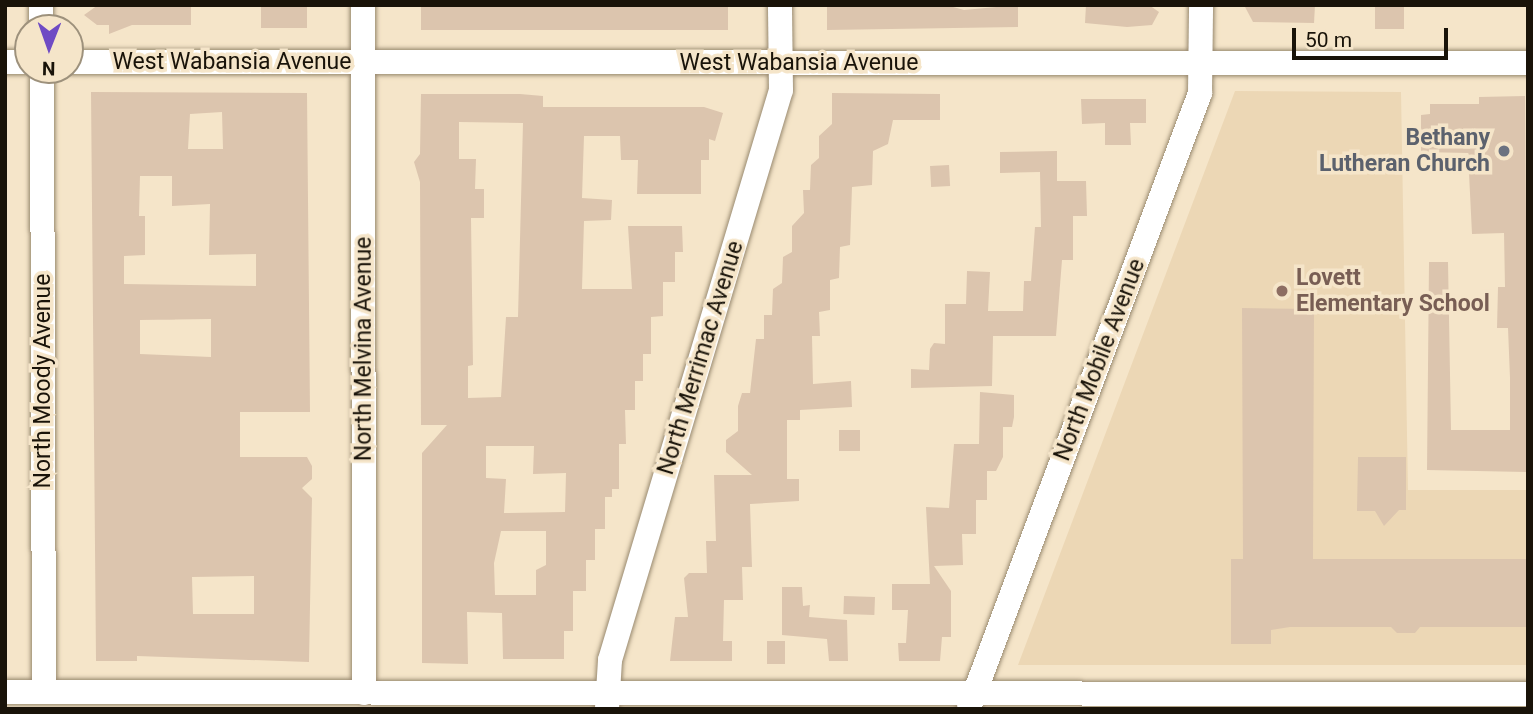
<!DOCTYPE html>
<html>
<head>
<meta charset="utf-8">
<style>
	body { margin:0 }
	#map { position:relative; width:1533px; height:714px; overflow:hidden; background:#f5e5c9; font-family:Roboto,sans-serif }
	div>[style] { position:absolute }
	.built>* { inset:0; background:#ecd7b5 }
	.building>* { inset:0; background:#dcc5ae; transform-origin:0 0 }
	.roads { filter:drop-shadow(0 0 2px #998a70) drop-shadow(0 0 2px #998a70) }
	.minor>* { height:24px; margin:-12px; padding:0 12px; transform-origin:12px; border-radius:12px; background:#fff }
	.dots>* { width:19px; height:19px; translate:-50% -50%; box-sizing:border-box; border:4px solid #f5e5c9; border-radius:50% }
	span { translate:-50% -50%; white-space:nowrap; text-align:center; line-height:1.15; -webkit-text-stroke:7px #f5e5c9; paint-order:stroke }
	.street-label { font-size:23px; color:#191309 }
	.worship-label { font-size:23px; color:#5b616d; font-weight:700 }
	.right { translate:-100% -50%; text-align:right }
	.education-label { font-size:23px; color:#785e54; font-weight:700 }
	.left { translate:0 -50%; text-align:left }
	.frame { position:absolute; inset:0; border:7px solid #191309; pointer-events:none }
	.north { position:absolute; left:14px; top:14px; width:70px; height:70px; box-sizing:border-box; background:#f5e5c9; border:2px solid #9d917c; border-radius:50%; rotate:181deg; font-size:19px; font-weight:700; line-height:28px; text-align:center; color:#191309 }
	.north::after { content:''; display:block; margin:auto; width:24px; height:32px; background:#6f4bc4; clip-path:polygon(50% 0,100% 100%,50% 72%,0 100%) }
	.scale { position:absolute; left:1292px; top:28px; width:156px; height:32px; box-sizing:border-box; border:4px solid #191309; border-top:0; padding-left:9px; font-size:21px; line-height:24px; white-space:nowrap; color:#191309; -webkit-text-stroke:5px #f5e5c9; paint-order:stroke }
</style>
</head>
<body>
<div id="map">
	<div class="built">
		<div style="clip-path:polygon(1235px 91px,1401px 92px,1408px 490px,1528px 490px,1528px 665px,1018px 665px)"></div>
	</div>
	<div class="building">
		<div style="clip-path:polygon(98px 5px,191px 5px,191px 25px,132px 25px,109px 34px,109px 25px,97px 25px,84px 15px)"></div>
		<div style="left:261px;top:5px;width:46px;height:23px"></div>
		<div style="left:421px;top:5px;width:307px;height:25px"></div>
		<div style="clip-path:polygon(827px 5px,946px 5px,964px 10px,1018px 5px,1018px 27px,827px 30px)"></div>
		<div style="clip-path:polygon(1086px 5px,1149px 5px,1159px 12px,1152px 25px,1127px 27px,1085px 23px)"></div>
		<div style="clip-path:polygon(1244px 5px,1315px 5px,1314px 23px,1253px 22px)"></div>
		<div style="left:1375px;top:5px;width:29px;height:24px"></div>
		<div style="clip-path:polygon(evenodd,91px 92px,307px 93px,310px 412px,240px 412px,240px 457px,307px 457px,312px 466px,312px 479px,302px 488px,312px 498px,309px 662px,137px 656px,137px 661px,96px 661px,91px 92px,222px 112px,223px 149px,188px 149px,190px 114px,222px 112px,91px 92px,140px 176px,172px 176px,172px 206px,210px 204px,209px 255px,256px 254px,256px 286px,124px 284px,124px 256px,145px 255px,145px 216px,139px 216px,140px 176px,91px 92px,211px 319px,211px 357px,140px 354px,140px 320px,211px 319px,91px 92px,254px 576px,254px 614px,193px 614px,192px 577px,254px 576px)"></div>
		<div style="clip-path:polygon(832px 93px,940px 94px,940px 120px,893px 120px,888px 144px,873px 151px,872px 185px,852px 187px,850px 245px,840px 247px,839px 278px,830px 280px,830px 310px,819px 312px,820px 336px,812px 336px,813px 384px,851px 381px,852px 407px,800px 410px,800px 420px,787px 420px,787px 479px,799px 479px,799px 501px,750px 504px,752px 567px,742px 567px,743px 600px,724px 600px,723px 641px,732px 641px,732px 661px,670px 661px,675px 617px,688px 617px,684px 578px,689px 573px,707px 573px,706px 541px,716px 541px,714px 475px,752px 475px,726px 452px,726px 440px,738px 431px,738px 406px,742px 393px,750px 393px,756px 339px,764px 339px,764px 315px,772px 315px,773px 289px,782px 283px,783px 257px,792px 252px,792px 226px,804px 213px,803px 190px,810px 190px,811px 165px,819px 158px,819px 136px,832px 124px)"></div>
		<div style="clip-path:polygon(evenodd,421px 94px,520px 94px,543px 96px,543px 107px,704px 107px,723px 113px,715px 141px,709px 139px,709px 160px,701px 160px,701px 194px,637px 194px,638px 160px,621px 160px,620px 136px,584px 136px,582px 198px,612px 200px,611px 220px,584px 221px,582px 289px,632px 289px,628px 226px,682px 226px,683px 252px,675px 252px,675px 282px,663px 282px,663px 316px,651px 317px,651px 354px,643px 354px,643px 381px,635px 381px,635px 410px,625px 410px,626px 444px,619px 444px,619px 489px,612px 489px,612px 497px,605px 497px,605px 529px,595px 529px,595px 560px,586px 560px,586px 591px,573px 591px,573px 631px,564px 631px,564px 659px,503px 659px,502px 613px,467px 612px,468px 664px,422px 663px,422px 453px,447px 425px,421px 425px,420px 182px,414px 162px,420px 154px,421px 94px,459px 122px,523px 123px,518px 317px,506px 317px,501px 397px,468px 398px,468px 366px,473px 365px,471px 218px,484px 218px,484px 189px,475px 189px,476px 159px,459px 159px,459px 122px,421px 94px,486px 446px,534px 446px,533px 474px,566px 473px,565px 512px,504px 513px,506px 479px,486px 478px,486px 446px,421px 94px,501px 531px,546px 531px,546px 565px,536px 570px,536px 595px,495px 595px,494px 563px,501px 531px)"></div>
		<div style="clip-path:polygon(1525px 96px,1528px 472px,1427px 470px,1429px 262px,1448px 262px,1451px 430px,1510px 430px,1510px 378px,1508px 328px,1497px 328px,1498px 287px,1505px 287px,1504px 233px,1472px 234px,1468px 153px,1421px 152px,1421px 115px,1430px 114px,1430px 104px,1479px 104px,1479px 97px)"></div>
		<div style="clip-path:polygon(1081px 99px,1146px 99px,1146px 123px,1130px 123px,1131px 145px,1105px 145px,1105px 123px,1082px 124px)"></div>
		<div style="clip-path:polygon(1057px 151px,1057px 181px,1086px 181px,1087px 216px,1073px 216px,1073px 260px,1062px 260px,1056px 336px,993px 336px,992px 386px,911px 388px,911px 369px,929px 370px,930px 349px,934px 343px,945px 344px,945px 304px,966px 304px,967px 271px,990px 272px,988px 311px,1023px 311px,1024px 281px,1031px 281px,1035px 227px,1041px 227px,1040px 172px,1000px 173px,1000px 152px)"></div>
		<div style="left:949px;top:165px;width:21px;height:19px;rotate:87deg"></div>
		<div style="clip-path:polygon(1242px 308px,1314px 309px,1313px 559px,1528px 559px,1528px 627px,1420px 627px,1415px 633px,1397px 633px,1391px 627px,1290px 627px,1271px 630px,1271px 644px,1231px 644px,1231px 559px,1243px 559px)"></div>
		<div style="clip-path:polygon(980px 392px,1014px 395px,1014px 417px,1012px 427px,1003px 427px,1003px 457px,996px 471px,987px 471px,987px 500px,976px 500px,976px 534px,962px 534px,963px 565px,934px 566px,951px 591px,951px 637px,942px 637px,940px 661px,899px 661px,898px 643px,906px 643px,908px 610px,892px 610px,892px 584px,930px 584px,926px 507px,949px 508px,954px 444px,979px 444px)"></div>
		<div style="left:839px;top:430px;width:21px;height:21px"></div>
		<div style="clip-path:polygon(1358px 457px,1406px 457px,1406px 510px,1399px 510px,1384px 526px,1375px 511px,1357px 511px)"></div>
		<div style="clip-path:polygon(782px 587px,802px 587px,803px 606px,810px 605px,809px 617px,847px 620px,848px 661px,829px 661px,827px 639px,782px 635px)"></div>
		<div style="left:844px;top:596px;width:31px;height:18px;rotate:2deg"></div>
		<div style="left:767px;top:641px;width:18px;height:23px"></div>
	</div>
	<div class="roads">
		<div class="minor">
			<div style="left:41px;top:5px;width:23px;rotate:90deg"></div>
			<div style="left:363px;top:5px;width:688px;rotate:89.92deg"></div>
			<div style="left:5px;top:62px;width:23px"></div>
			<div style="left:70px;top:62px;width:1458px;rotate:0.04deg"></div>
			<div style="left:42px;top:70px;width:622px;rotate:89.82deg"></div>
			<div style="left:5px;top:692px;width:1523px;rotate:0.08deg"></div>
			<div style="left:607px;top:708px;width:48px;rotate:-86.4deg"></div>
			<div style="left:610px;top:660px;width:595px;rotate:-73.3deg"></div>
			<div style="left:781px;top:90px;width:85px;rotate:-90.7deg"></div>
			<div style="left:969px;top:708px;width:657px;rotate:-69.41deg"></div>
			<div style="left:1200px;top:93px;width:88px;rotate:-89.3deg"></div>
		</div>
	</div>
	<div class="dots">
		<div style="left:1504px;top:151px;background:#6b7280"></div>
		<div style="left:1282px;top:291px;background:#8d6e63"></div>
	</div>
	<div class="street-label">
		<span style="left:232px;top:62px">West Wabansia Avenue</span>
		<span style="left:799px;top:63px">West Wabansia Avenue</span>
		<span style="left:364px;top:349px;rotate:-90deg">North Melvina Avenue</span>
		<span style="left:701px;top:358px;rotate:-73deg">North Merrimac Avenue</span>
		<span style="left:1100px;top:360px;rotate:-69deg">North Mobile Avenue</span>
		<span style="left:43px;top:381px;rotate:-90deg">North Moody Avenue</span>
	</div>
	<div class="worship-label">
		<span class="right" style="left:1490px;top:151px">Bethany<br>Lutheran Church</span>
	</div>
	<div class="education-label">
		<span class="left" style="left:1296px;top:291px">Lovett<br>Elementary School</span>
	</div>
	<div class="frame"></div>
	<div class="north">N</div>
	<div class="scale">50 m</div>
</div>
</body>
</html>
